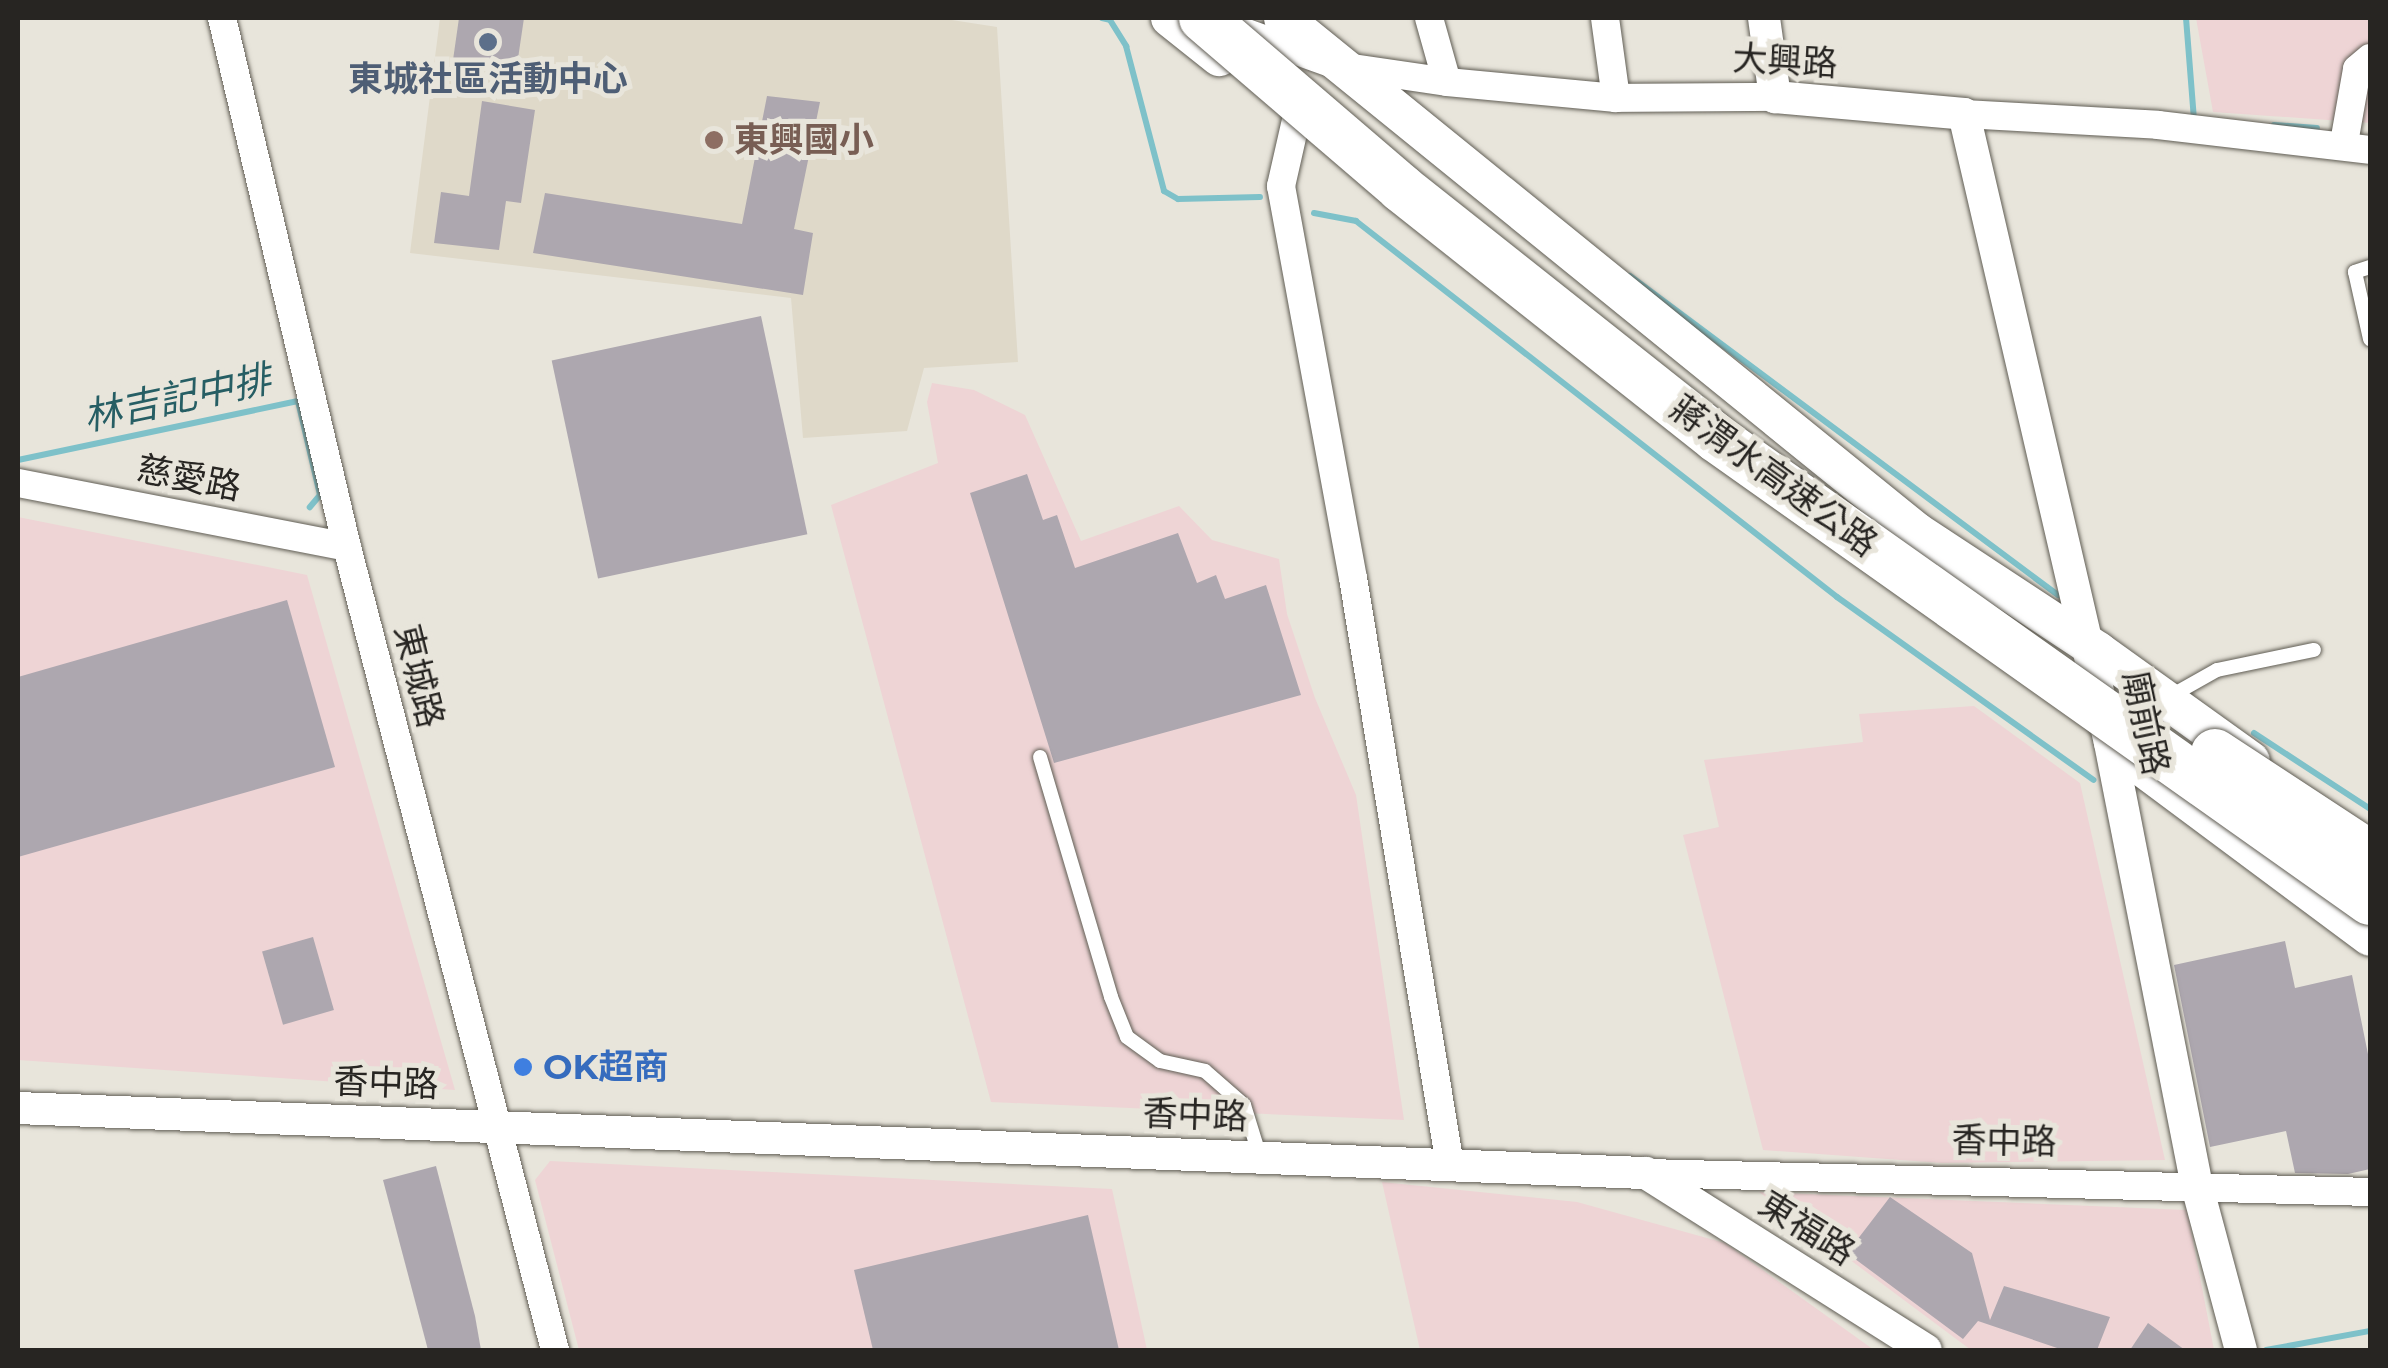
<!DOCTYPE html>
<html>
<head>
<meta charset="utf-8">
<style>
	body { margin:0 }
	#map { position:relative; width:2388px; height:1368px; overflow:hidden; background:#e8e5db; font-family:Montserrat,"Noto Sans TC",sans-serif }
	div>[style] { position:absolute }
	.built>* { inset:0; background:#dfd9c9 }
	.industrial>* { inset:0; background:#eed4d5 }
	.stream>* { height:6px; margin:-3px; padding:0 3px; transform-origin:3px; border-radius:3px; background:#7ec1c9 }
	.building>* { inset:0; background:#ada7af; transform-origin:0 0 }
	.roads { filter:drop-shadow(0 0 2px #605d54) drop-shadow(0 0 2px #605d54) }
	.service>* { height:14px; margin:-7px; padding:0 7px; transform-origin:7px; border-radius:7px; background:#fff }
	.minor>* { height:28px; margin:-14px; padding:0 14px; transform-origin:14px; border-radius:14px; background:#fff }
	.tertiary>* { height:32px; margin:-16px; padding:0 16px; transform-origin:16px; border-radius:16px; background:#fff }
	.secondary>* { height:38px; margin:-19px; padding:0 19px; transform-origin:19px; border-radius:19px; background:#fff }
	.bridges { filter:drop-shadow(0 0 2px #605d54) drop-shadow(0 0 2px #605d54) }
	.motorway-bridge>* { height:48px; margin:-24px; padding:0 24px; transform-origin:24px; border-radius:24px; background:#fff }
	.dots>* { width:28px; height:28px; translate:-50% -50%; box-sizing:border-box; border:5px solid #e8e5db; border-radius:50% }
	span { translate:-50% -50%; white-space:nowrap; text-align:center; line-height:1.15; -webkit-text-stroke:10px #e8e5db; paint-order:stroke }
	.street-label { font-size:35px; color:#272522 }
	.service-label { font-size:35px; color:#4e5e75; font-weight:700 }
	.education-label { font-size:35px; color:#785e54; font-weight:700 }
	.left { translate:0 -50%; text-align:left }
	.shop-label { font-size:35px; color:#366cbe; font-weight:700 }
	.water-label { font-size:38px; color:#265e64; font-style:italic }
	.frame { position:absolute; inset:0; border:20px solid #272522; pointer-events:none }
</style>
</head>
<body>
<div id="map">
	<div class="built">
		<div style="clip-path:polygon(440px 18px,939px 18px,997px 27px,1018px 362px,924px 368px,907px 431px,803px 438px,791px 298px,410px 253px)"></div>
	</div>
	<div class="industrial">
		<div style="clip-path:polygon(2196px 18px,2370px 18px,2370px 123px,2213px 112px)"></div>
		<div style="clip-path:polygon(932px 383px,974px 390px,1025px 415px,1081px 541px,1179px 506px,1212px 540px,1279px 559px,1287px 614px,1315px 698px,1356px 795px,1404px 1120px,991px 1102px,831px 505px,938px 463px,927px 402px)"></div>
		<div style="clip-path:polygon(18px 517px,307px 575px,455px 1090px,18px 1060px)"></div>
		<div style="clip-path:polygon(1974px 706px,2080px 783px,2165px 1160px,1942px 1163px,1763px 1150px,1683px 835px,1719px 827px,1704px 760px,1863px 742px,1859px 714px)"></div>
		<div style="clip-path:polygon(550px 1161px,1112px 1189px,1147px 1350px,579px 1350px,535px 1180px)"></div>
		<div style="clip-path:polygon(1382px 1182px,1577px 1202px,1725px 1243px,1874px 1350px,1420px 1350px)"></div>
		<div style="clip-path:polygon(1759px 1192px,2187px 1210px,2214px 1350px,1971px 1350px)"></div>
	</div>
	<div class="stream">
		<div style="left:1102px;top:18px;width:8px;rotate:14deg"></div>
		<div style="left:1110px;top:20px;width:31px;rotate:58deg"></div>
		<div style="left:1126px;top:46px;width:150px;rotate:75.3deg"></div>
		<div style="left:1164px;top:191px;width:16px;rotate:30deg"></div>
		<div style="left:1178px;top:199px;width:82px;rotate:-1.4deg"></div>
		<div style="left:2186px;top:18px;width:101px;rotate:85.5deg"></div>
		<div style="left:2274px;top:125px;width:43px;rotate:4deg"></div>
		<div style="left:1314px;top:213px;width:43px;rotate:10.8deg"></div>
		<div style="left:1356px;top:221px;width:611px;rotate:38.01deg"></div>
		<div style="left:1837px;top:597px;width:315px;rotate:35.5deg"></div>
		<div style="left:1630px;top:276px;width:534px;rotate:36.7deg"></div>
		<div style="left:18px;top:460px;width:286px;rotate:-11.9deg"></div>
		<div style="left:298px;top:401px;width:97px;rotate:76.8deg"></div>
		<div style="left:320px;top:495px;width:16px;rotate:130deg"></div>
		<div style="left:2254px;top:733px;width:139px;rotate:33.2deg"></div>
		<div style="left:2266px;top:1350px;width:106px;rotate:-10.4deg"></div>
	</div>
	<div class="building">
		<div style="clip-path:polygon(459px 18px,524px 18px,516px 72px,452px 67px)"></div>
		<div style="clip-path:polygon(767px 96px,820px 102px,794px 229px,813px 233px,803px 295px,533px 253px,545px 193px,742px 224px)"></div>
		<div style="clip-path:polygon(482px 101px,535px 110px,521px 203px,506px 201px,499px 250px,434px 243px,441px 192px,469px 196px)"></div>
		<div style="left:761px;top:316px;width:223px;height:214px;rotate:78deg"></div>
		<div style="clip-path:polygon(1027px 474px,1043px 520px,1057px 515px,1075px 568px,1178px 533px,1197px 583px,1216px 575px,1225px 599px,1266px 585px,1301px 695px,1054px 763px,970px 493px)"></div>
		<div style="clip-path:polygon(287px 600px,335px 767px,18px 857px,18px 677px)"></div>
		<div style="left:313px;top:937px;width:76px;height:53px;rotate:74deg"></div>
		<div style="clip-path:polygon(2285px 941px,2295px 988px,2352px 975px,2370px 1064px,2370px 1169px,2348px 1174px,2295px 1173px,2286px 1131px,2210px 1147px,2174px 965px)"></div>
		<div style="clip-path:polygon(436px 1166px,475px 1316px,481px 1350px,428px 1350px,383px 1180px)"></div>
		<div style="clip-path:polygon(1890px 1197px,1972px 1253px,1990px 1320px,2004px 1286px,2110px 1317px,2097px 1350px,2063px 1350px,1978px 1321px,1963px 1339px,1847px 1253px)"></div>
		<div style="clip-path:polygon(1088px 1215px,1119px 1350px,873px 1350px,854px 1270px)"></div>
		<div style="clip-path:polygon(2148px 1323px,2185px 1350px,2130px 1350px)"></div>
	</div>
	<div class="roads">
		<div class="service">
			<div style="left:2370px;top:267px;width:16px;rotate:162deg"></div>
			<div style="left:2355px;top:272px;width:69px;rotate:77.4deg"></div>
			<div style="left:2169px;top:697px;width:55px;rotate:-29.4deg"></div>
			<div style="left:2217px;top:670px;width:99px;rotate:-11.7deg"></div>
			<div style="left:1040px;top:757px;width:250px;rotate:73.5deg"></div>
			<div style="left:1111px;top:997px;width:43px;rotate:68.2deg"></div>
			<div style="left:1127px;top:1037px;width:41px;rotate:36deg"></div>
			<div style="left:1160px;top:1061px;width:46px;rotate:12.5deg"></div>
			<div style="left:1205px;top:1071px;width:52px;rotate:41.1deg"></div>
			<div style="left:1244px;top:1105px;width:54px;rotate:72.9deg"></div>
		</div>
		<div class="minor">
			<div style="left:222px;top:18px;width:544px;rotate:76.71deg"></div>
			<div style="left:347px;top:547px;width:830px;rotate:75.48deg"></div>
			<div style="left:1429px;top:18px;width:66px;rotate:74.3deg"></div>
			<div style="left:1605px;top:18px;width:81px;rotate:82.2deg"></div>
			<div style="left:1230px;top:27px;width:116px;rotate:19.7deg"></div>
			<div style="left:1339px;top:66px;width:109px;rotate:8.4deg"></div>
			<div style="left:1447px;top:82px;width:170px;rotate:5.4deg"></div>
			<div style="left:1616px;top:98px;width:159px;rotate:-0.4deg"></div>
			<div style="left:1964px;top:114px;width:194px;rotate:3.2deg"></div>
			<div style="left:2158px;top:125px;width:213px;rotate:6.7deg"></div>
			<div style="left:1296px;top:120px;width:68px;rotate:102.8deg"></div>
			<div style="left:1281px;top:186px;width:399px;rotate:79.6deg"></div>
			<div style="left:1353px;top:578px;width:595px;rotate:80.62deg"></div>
			<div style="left:2344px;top:143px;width:75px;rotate:-80deg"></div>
			<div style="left:2357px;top:69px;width:17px;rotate:-40deg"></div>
			<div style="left:18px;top:483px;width:335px;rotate:11deg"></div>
			<div style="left:1646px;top:1173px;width:724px;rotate:1.5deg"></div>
		</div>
		<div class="tertiary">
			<div style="left:1764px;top:18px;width:80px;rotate:82.1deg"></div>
			<div style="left:1775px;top:97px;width:190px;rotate:5.1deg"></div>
			<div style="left:1964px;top:114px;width:646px;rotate:76.93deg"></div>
			<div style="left:2110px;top:743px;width:451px;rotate:78.9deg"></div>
			<div style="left:2197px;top:1186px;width:170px;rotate:75deg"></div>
			<div style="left:18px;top:1108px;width:1629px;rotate:2.29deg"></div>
			<div style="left:1646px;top:1173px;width:331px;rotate:32.3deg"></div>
		</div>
		<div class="secondary">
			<div style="left:1170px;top:18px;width:63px;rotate:38.5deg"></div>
			<div style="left:1283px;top:18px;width:816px;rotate:39.03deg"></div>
			<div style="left:1917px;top:532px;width:217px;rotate:33.3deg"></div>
			<div style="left:2098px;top:651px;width:188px;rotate:35.7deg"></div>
			<div style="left:2138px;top:764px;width:289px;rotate:36.7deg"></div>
		</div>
	</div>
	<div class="bridges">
		<div class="motorway-bridge">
			<div style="left:1203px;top:18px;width:261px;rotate:40.6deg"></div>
			<div style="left:1401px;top:188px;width:402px;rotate:38.4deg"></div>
			<div style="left:1716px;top:438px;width:801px;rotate:35.3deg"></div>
			<div style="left:2215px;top:753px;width:186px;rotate:33.3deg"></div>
		</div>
	</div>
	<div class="dots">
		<div style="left:488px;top:42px;background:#5c6f8a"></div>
		<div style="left:714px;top:140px;background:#8d6e63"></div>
		<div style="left:523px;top:1067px;background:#3f7fe0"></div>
	</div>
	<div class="street-label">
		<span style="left:1785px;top:61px;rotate:3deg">大興路</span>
		<span style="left:1774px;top:476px;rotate:36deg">蔣渭水高速公路</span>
		<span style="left:189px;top:478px;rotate:11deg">慈愛路</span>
		<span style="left:419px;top:676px;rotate:76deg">東城路</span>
		<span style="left:2146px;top:723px;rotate:78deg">廟前路</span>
		<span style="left:386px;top:1083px;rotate:2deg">香中路</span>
		<span style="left:1195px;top:1115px;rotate:2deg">香中路</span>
		<span style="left:2004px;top:1141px;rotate:1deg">香中路</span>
		<span style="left:1807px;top:1228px;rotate:32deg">東福路</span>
	</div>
	<div class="service-label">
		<span style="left:488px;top:79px">東城社區活動中心</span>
	</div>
	<div class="education-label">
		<span class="left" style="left:734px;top:140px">東興國小</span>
	</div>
	<div class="shop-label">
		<span class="left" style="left:543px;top:1067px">OK超商</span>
	</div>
	<div class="water-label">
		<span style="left:177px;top:398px;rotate:-12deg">林吉記中排</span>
	</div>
	<div class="frame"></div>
</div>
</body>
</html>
